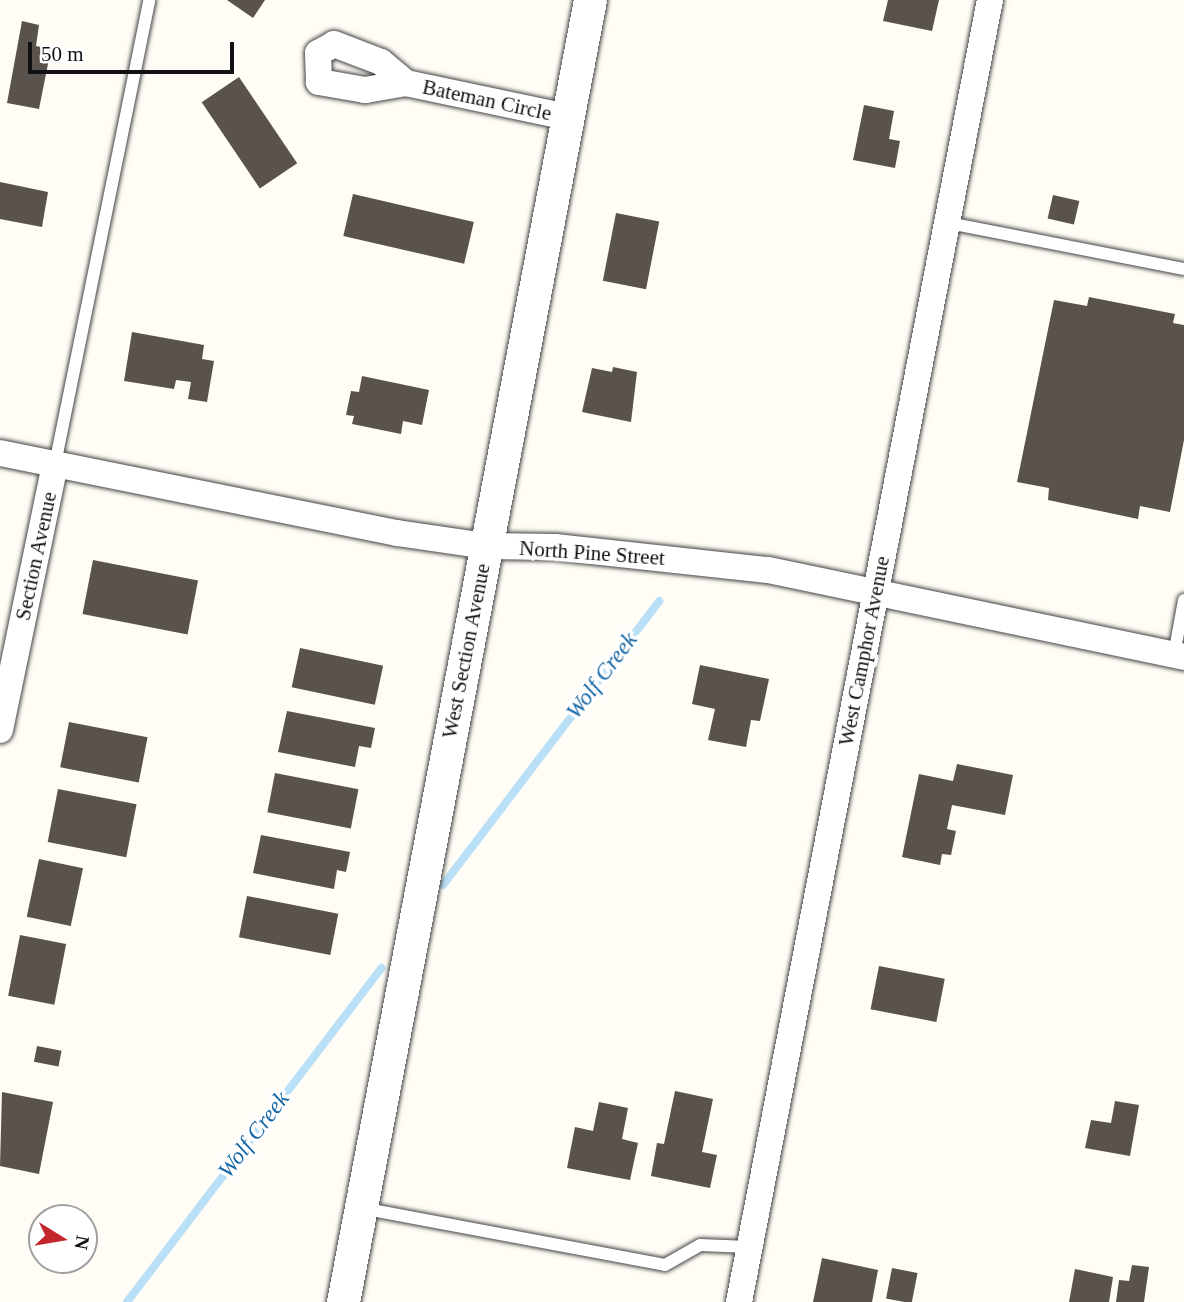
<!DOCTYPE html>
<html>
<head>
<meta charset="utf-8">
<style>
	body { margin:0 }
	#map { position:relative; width:1184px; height:1302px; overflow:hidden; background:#fffdf5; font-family:"Times New Roman",serif }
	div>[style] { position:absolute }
	.stream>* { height:8px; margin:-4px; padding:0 4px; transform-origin:4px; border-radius:4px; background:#b9e0f7 }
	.building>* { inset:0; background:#5a524d; transform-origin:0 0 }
	.roads { filter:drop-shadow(0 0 2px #444) drop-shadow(0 0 2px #444) }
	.service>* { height:12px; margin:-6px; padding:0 6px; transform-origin:6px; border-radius:6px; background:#fff }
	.minor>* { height:26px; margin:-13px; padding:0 13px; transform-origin:13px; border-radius:13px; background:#fff }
	.tertiary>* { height:33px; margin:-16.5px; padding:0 16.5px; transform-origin:16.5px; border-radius:16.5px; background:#fff }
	span { translate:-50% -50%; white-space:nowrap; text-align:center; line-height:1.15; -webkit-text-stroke:7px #fff; paint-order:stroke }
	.street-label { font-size:21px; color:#111 }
	.water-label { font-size:23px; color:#1768a6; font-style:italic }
	.north { position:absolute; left:28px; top:1204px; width:70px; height:70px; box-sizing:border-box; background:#fff; border:2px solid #a0a0a0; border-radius:50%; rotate:101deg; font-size:19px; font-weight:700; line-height:28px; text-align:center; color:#111 }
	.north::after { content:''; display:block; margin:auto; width:24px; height:32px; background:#c4262e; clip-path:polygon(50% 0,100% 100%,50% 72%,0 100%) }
	.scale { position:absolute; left:28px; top:42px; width:206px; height:32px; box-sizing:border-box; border:4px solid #111; border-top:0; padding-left:9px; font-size:21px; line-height:24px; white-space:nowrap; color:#111; -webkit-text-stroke:5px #fff; paint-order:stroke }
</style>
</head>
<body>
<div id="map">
	<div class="stream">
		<div style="left:443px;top:885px;width:357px;rotate:-52.7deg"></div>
		<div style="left:127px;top:1302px;width:420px;rotate:-52.7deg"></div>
	</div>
	<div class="building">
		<div style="clip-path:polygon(227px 0,265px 0,253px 18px)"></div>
		<div style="clip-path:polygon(888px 0,939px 0,932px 31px,883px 21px)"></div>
		<div style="clip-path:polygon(22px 21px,39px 25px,36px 46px,51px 49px,39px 109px,7px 103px)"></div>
		<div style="left:239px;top:77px;width:104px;height:45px;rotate:56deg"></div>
		<div style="clip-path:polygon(864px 105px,894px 111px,889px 139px,900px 141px,895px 168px,853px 160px)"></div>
		<div style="clip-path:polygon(0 182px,48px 192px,42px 227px,0 219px)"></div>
		<div style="left:353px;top:194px;width:124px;height:43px;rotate:13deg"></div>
		<div style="left:1053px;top:195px;width:27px;height:24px;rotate:13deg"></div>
		<div style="left:616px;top:213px;width:44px;height:69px;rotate:11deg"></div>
		<div style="clip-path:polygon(1089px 297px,1175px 314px,1173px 323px,1184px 325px,1184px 440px,1170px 512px,1140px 506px,1138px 519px,1048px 500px,1049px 488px,1017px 482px,1054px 300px,1087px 306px)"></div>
		<div style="clip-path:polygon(132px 332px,204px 345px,202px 359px,214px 361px,207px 402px,188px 399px,191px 382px,176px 380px,174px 389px,124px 381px)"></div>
		<div style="clip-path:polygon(613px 367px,637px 372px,631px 422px,582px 412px,592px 368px,612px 372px)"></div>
		<div style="clip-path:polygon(362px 376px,429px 390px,422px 425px,403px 421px,401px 434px,352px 424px,354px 416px,346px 415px,351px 391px,359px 392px)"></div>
		<div style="left:93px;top:560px;width:107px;height:55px;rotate:11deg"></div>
		<div style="left:300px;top:648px;width:85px;height:40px;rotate:12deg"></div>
		<div style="clip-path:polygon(700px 665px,769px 679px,760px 721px,751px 720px,746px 747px,708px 740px,715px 709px,692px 704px)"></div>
		<div style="clip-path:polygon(287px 711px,375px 728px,371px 748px,359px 746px,355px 767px,278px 752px)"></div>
		<div style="left:69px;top:722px;width:80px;height:46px;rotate:11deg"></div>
		<div style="clip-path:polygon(957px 764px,1013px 775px,1005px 815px,952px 805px,947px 829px,956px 831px,951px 855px,942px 854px,940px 865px,902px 857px,919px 774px,953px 781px)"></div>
		<div style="left:275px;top:773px;width:85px;height:40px;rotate:11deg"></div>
		<div style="left:58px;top:789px;width:80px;height:54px;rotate:11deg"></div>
		<div style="clip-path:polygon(261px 835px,350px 852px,346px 872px,337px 870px,334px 889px,253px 873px)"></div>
		<div style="left:39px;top:859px;width:45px;height:59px;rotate:12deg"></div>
		<div style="left:247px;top:896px;width:93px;height:42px;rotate:11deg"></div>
		<div style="left:20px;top:935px;width:47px;height:62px;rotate:11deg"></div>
		<div style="left:879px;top:966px;width:67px;height:44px;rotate:11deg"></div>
		<div style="left:37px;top:1046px;width:25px;height:16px;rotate:11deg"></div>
		<div style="clip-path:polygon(675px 1091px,713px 1099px,702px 1152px,717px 1155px,710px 1188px,651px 1176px,657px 1143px,664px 1144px)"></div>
		<div style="clip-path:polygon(2px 1092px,53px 1102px,39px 1174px,0 1166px)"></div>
		<div style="clip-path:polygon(1115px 1101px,1139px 1105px,1130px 1156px,1085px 1148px,1091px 1120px,1111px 1123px)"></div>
		<div style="clip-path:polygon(599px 1102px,628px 1108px,622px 1139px,638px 1143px,630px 1180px,567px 1168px,575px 1127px,593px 1131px)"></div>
		<div style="clip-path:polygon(822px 1258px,878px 1270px,872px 1302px,813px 1302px)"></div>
		<div style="clip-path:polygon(1132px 1265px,1149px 1267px,1144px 1302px,1116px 1302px,1119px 1280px,1129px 1281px)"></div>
		<div style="left:892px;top:1268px;width:26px;height:31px;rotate:11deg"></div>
		<div style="clip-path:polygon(1075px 1269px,1113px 1277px,1109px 1302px,1069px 1302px)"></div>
	</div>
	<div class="roads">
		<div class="service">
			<div style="left:949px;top:223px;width:239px;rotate:11.1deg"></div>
			<div style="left:55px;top:464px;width:473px;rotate:-78.5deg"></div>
			<div style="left:1174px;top:655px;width:56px;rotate:-79.7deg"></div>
			<div style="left:361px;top:1208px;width:309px;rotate:10.6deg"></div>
			<div style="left:665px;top:1265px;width:40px;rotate:-29.7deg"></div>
			<div style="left:700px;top:1245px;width:49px;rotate:2.3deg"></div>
		</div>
		<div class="minor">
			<div style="left:334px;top:44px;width:50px;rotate:21deg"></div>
			<div style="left:381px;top:62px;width:33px;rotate:40deg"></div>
			<div style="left:406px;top:83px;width:42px;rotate:170.3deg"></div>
			<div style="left:365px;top:90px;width:47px;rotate:-170.1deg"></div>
			<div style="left:319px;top:82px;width:29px;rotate:-92deg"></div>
			<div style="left:318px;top:53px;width:18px;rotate:-29deg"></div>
			<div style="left:406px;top:83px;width:166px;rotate:11.9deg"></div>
			<div style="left:0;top:453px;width:405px;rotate:11.4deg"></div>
			<div style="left:397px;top:533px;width:90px;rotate:8.3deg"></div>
			<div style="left:486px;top:546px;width:69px;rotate:0.8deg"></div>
			<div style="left:555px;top:547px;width:214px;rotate:6.2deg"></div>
			<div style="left:768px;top:570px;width:425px;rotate:11.8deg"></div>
			<div style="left:0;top:730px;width:272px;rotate:-78.3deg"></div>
			<div style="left:739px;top:1302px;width:1326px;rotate:-79.09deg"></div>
		</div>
		<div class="tertiary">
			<div style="left:343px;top:1302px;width:1325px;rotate:-79.26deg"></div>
		</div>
	</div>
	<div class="street-label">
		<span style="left:487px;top:100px;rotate:12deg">Bateman Circle</span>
		<span style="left:592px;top:553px;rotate:4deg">North Pine Street</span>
		<span style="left:36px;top:556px;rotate:-78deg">Section Avenue</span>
		<span style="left:466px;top:651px;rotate:-79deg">West Section Avenue</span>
		<span style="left:864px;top:651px;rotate:-79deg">West Camphor Avenue</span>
	</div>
	<div class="water-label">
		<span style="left:602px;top:676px;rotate:-53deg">Wolf Creek</span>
		<span style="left:254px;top:1135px;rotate:-53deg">Wolf Creek</span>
	</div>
	<div class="north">N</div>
	<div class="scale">50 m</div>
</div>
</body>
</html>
